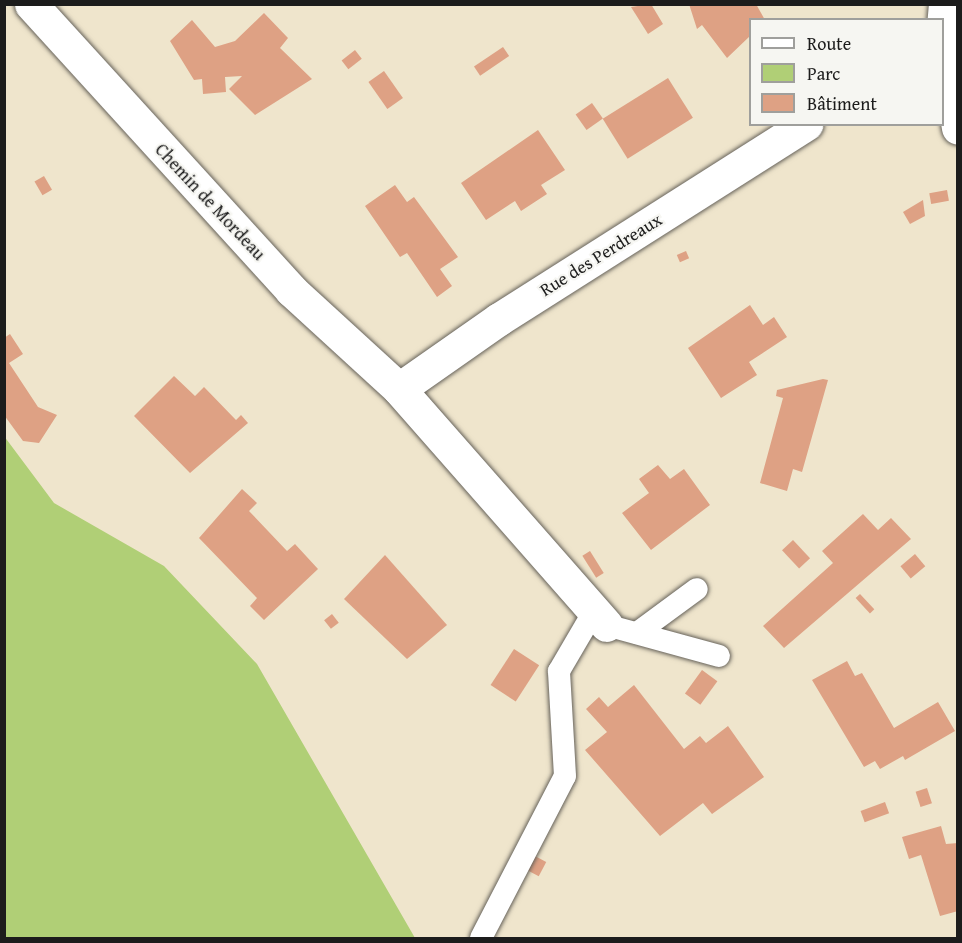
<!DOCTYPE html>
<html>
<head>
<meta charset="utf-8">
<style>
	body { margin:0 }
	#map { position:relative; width:962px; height:943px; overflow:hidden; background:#efe5cc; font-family:"Gentium Book Plus",serif }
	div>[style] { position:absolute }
	.green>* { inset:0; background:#b0cf76 }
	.building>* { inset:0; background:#dea184; transform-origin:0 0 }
	.roads { filter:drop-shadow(0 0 2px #66625a) drop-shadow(0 0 2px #66625a) }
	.lane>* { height:22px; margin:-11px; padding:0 11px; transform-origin:11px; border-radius:11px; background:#fff }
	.street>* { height:33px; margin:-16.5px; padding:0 16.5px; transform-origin:16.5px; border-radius:16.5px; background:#fff }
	span { translate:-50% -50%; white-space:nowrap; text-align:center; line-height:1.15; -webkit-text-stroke:4.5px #f6f6f2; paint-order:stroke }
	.street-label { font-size:18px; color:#1c1c1c }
	.frame { position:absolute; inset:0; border:6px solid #1c1c1c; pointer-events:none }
	.legend { position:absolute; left:749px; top:18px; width:195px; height:108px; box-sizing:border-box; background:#f6f6f2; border:2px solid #9f9f9c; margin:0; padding:8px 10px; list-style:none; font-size:18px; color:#1c1c1c }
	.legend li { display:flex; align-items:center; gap:12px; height:30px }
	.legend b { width:30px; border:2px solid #9f9f9c }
</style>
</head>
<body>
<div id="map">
	<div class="green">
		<div style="clip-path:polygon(4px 436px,54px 503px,164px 566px,257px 664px,415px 938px,5px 938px)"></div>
	</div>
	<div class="building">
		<div style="clip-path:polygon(651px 4px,663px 24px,648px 34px,631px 7px)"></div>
		<div style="clip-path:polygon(689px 4px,756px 4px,765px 20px,750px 20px,750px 36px,727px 58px,702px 25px,697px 29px)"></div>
		<div style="clip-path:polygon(264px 13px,288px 38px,280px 48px,312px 79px,255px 115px,229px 89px,242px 76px,225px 77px,226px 92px,203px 94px,202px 79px,194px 80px,170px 41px,192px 20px,215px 47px,235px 41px)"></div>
		<div style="left:503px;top:47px;width:11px;height:35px;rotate:56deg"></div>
		<div style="left:355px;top:50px;width:11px;height:17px;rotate:52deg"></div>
		<div style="left:384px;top:71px;width:33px;height:19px;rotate:55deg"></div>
		<div style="left:668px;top:78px;width:47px;height:77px;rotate:58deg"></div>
		<div style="left:592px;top:103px;width:19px;height:20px;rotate:55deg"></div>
		<div style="clip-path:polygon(538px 130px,565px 170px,541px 185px,547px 194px,521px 211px,515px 201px,486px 220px,461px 183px)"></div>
		<div style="left:44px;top:176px;width:16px;height:11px;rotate:60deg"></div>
		<div style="clip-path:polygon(395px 185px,407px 202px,414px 197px,458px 257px,440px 269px,452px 286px,437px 297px,407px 253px,400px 257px,365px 206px)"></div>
		<div style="left:947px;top:190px;width:11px;height:18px;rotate:80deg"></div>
		<div style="clip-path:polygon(923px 200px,925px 216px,910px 224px,903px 212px)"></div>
		<div style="left:686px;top:251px;width:8px;height:10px;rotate:67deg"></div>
		<div style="clip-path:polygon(750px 305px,763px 325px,774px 317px,787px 337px,749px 362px,757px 375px,721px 398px,688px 348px)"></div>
		<div style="clip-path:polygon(10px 334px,23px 354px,9px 363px,38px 407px,57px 415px,39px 443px,23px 441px,4px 415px,4px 338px)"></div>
		<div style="clip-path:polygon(174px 376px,195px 396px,204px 387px,236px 420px,241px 415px,248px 423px,190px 473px,134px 416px)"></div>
		<div style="clip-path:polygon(823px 379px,828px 380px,802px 472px,793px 469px,787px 491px,760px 483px,783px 398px,776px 396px,777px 390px)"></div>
		<div style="clip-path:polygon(658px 465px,670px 479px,684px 469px,710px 505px,651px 550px,622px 513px,649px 493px,639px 479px)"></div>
		<div style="clip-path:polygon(242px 489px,257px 503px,249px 511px,287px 551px,295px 544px,318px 569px,264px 620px,250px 606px,257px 598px,199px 538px)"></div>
		<div style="clip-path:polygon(863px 514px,878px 530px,891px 518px,911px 539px,784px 648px,763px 626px,833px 563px,822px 551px)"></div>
		<div style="left:793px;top:540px;width:25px;height:15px;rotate:47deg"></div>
		<div style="left:590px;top:551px;width:26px;height:9px;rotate:58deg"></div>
		<div style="left:915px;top:554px;width:16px;height:19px;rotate:50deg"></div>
		<div style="clip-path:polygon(385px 555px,447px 625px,407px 659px,344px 599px)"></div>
		<div style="left:860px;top:594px;width:21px;height:6px;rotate:47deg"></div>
		<div style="left:332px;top:614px;width:11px;height:10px;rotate:52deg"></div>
		<div style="left:514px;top:649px;width:30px;height:43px;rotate:33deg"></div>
		<div style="clip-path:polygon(847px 661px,855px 676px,862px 673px,894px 728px,938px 702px,955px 731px,905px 760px,903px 756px,880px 769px,875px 761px,864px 767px,812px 680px)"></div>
		<div style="left:702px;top:670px;width:19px;height:29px;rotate:36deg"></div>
		<div style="clip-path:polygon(634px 685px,684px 749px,700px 736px,706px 743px,728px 726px,764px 777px,712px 814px,703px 803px,660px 836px,585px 750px,607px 732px,586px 709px,599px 697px,608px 707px)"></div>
		<div style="left:927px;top:788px;width:16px;height:12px;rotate:72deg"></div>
		<div style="left:885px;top:802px;width:12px;height:26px;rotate:70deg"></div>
		<div style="clip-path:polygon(941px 826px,946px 844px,958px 843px,958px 911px,940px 916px,921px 855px,909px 859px,902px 837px)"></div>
		<div style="left:533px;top:855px;width:15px;height:16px;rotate:28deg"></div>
	</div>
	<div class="roads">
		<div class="lane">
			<div style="left:606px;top:625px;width:117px;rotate:15.3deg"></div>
			<div style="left:637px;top:633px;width:74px;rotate:-36.3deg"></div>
			<div style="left:481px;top:938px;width:182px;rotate:-62.6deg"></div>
			<div style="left:565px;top:776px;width:105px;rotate:-93.3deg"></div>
			<div style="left:559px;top:671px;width:69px;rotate:-59.7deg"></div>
		</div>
		<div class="street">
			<div style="left:31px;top:4px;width:387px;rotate:47.7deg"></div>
			<div style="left:291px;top:290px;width:147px;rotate:42.5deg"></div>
			<div style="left:399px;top:389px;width:314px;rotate:48.7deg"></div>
			<div style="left:943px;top:37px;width:92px;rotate:80.6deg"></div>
			<div style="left:942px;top:38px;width:34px;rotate:-85deg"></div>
			<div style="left:399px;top:389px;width:122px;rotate:-35deg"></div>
			<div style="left:499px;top:319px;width:364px;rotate:-32.4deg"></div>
		</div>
	</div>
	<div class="street-label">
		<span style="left:210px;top:202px;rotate:47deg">Chemin de Mordeau</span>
		<span style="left:601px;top:255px;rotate:-32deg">Rue des Perdreaux</span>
	</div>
	<div class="frame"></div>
	<ul class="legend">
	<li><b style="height:8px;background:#fff"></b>Route</li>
	<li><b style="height:16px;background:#b0cf76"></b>Parc</li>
	<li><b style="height:16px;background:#dea184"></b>Bâtiment</li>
	</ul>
</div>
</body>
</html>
